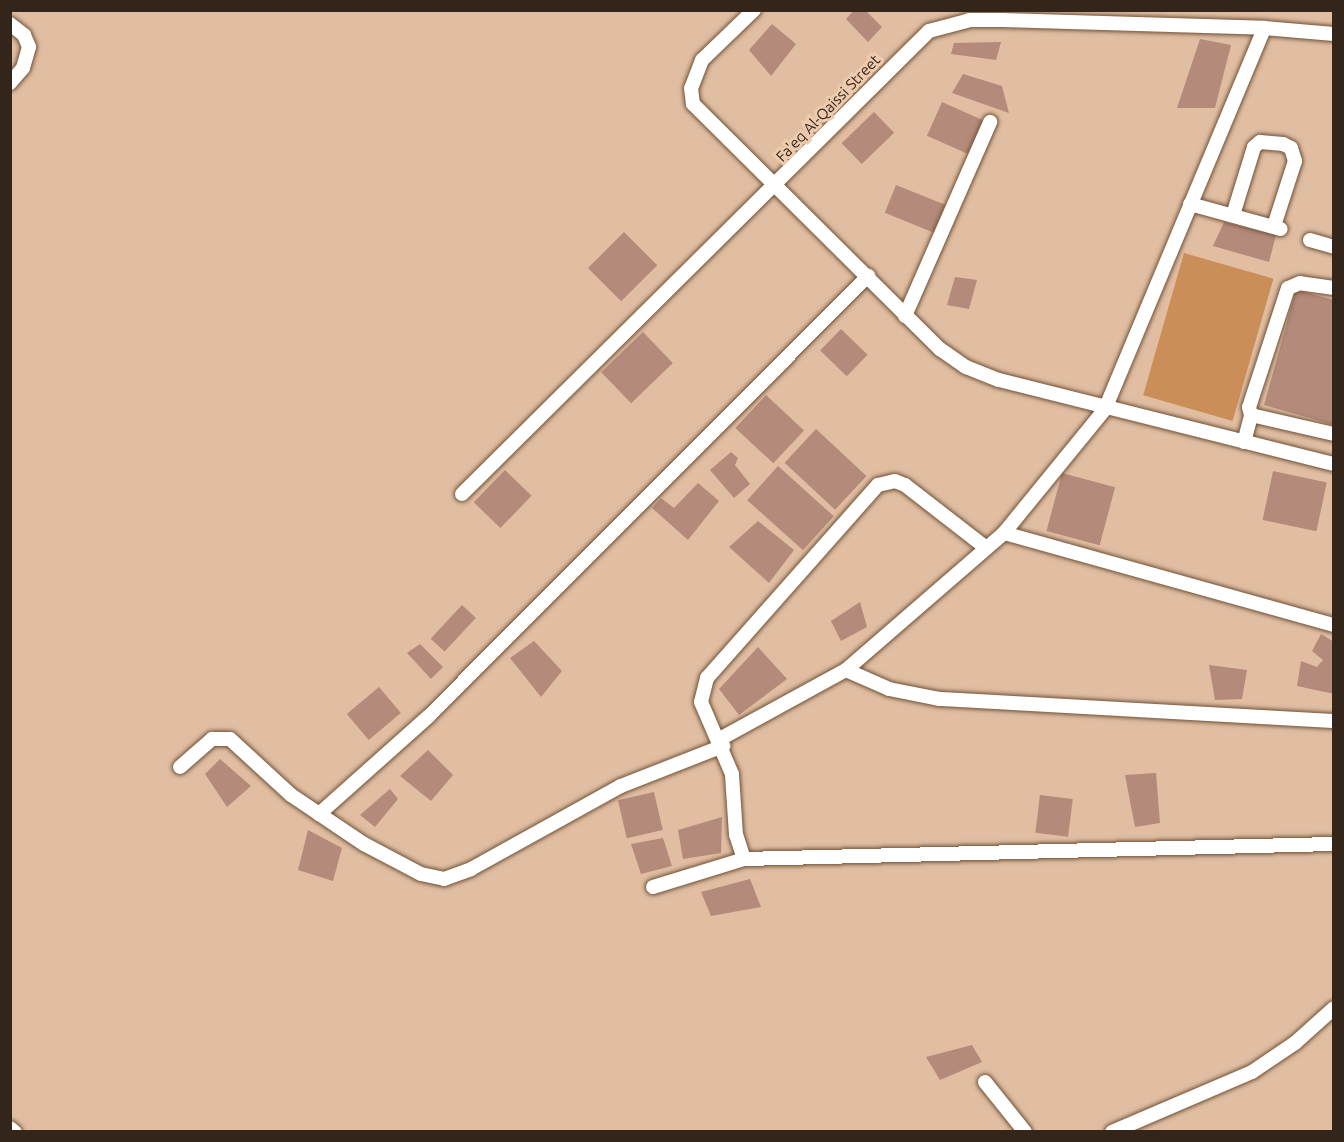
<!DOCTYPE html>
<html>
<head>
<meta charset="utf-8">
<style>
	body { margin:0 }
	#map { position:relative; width:1344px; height:1142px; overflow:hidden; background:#e1bea2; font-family:Ubuntu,sans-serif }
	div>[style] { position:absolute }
	.green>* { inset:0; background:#cc8e58; transform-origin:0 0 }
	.building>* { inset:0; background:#b48a7b; transform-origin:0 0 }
	.roads { filter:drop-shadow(0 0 2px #705238) drop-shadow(0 0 2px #705238) }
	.minor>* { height:14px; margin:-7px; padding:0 7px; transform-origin:7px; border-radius:7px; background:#fff }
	span { translate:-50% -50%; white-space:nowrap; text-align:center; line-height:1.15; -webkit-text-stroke:6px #efcbae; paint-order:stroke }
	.street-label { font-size:15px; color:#33251a }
	.frame { position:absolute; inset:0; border:12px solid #33251a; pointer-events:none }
</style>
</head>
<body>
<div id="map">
	<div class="green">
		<div style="left:1184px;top:253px;width:93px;height:148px;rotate:16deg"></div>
	</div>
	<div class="building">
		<div style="clip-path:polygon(854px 10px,865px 10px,882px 27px,868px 42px,846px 19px)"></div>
		<div style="clip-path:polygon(772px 24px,796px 44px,771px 76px,749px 50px)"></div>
		<div style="clip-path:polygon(1200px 39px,1231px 45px,1215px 108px,1177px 108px)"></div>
		<div style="clip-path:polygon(1001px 42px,996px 60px,951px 54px,954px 43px)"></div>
		<div style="clip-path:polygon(963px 74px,1002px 86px,1009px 113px,952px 93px)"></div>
		<div style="left:942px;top:102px;width:45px;height:37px;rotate:24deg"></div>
		<div style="left:874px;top:112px;width:29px;height:45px;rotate:46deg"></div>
		<div style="left:896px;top:185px;width:53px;height:30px;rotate:22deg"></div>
		<div style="clip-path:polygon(1224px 222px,1276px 235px,1269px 262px,1213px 246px)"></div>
		<div style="left:624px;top:232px;width:47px;height:51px;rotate:45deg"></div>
		<div style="clip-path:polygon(955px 277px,977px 280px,969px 309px,947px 305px)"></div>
		<div style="clip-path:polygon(1296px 290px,1334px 300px,1334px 425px,1264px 405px)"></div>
		<div style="left:841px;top:329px;width:37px;height:30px;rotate:44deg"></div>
		<div style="left:643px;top:332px;width:43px;height:58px;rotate:46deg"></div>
		<div style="left:766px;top:395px;width:52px;height:45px;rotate:43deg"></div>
		<div style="left:816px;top:429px;width:69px;height:46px;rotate:43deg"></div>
		<div style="clip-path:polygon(731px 452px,738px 458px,735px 465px,750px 484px,734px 498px,710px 470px)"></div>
		<div style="left:778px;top:466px;width:75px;height:46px;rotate:42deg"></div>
		<div style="left:505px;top:470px;width:37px;height:45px;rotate:44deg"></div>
		<div style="left:1273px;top:471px;width:55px;height:50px;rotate:12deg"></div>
		<div style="left:1062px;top:473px;width:55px;height:60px;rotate:15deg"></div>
		<div style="clip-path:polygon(698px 483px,719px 501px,688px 540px,652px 508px,661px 498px,674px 508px)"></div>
		<div style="clip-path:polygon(758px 521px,794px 550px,769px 583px,729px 547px)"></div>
		<div style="clip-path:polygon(860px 602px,867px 627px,841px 641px,831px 621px)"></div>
		<div style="left:462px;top:605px;width:19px;height:46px;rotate:43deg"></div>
		<div style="clip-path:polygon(1321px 634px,1334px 642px,1334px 694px,1297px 686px,1301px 661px,1317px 667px,1323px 660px,1312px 651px)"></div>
		<div style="clip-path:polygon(534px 641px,562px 671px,541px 697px,510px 658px)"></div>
		<div style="clip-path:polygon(420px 644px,443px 667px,431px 679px,407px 653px)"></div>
		<div style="clip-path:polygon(758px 647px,787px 679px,739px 715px,719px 689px)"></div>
		<div style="clip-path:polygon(1209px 665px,1247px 670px,1242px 699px,1215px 700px)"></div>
		<div style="left:379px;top:687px;width:34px;height:42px;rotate:50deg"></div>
		<div style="clip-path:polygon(428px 750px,453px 775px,431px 801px,400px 776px)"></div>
		<div style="clip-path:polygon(220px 759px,251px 786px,227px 807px,205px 774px)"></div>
		<div style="clip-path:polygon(1156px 773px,1160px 823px,1135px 827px,1125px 775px)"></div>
		<div style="clip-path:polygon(390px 789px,398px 799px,375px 827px,360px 815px)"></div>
		<div style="left:654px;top:792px;width:39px;height:37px;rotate:77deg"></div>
		<div style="left:1040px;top:795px;width:33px;height:38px;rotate:7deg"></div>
		<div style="clip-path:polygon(722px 817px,721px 853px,683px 859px,678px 830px)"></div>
		<div style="clip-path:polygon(308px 830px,342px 848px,333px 881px,298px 870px)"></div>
		<div style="clip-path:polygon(663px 838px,672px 866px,641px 874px,631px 844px)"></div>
		<div style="clip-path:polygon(750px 879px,761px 907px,711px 916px,701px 892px)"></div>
		<div style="clip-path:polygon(972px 1045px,982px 1062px,940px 1080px,926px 1057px)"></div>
	</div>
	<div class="roads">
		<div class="minor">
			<div style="left:754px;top:10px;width:72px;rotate:136.1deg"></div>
			<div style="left:702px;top:60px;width:30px;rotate:111deg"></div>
			<div style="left:691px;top:88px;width:16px;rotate:83deg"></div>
			<div style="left:693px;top:104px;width:348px;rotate:44.8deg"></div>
			<div style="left:940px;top:349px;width:32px;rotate:35deg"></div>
			<div style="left:966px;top:367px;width:35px;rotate:22deg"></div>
			<div style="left:999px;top:380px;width:345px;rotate:14.1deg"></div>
			<div style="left:10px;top:24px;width:18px;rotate:38deg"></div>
			<div style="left:24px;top:35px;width:13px;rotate:67deg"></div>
			<div style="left:29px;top:47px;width:22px;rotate:106deg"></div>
			<div style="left:23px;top:68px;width:20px;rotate:131deg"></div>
			<div style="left:1190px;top:204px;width:94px;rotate:15.4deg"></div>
			<div style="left:1233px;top:215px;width:71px;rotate:-72.8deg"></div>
			<div style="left:1254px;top:147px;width:8px;rotate:-40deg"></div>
			<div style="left:1260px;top:142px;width:23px;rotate:5deg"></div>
			<div style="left:1283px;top:144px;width:9px;rotate:27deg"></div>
			<div style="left:1291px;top:148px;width:14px;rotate:73deg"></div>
			<div style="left:1295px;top:161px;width:68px;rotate:107.9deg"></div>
			<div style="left:1310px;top:240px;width:25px;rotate:16deg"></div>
			<div style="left:1334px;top:288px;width:34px;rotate:-172deg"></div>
			<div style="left:1300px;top:283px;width:13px;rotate:157deg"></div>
			<div style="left:1288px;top:288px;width:125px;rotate:108.1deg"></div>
			<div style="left:1249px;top:407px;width:8px;rotate:76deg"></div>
			<div style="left:1251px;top:415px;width:85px;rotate:12.9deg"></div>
			<div style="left:905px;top:316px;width:212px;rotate:-66.3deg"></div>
			<div style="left:1244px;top:442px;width:28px;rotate:-75deg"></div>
			<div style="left:462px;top:494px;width:658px;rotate:-44.75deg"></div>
			<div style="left:929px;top:31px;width:42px;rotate:-15deg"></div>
			<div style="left:970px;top:20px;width:32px"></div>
			<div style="left:1002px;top:20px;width:262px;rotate:1.7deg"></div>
			<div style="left:1264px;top:28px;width:70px;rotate:4.9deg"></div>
			<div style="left:1004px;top:533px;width:343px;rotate:15.6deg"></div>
			<div style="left:846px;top:670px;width:47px;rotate:23.8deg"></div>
			<div style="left:889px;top:689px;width:52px;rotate:11.1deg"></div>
			<div style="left:940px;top:699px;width:395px;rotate:3.2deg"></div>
			<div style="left:718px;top:740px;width:146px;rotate:-28.7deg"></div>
			<div style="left:846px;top:670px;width:209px;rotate:-40.9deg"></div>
			<div style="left:1004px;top:533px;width:160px;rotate:-50.8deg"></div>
			<div style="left:1105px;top:409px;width:413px;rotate:-67.3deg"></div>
			<div style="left:180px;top:767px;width:43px;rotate:-41.2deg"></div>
			<div style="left:212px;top:739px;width:18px"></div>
			<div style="left:230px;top:739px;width:83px;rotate:42.6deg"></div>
			<div style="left:291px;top:795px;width:88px;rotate:33.9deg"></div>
			<div style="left:364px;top:844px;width:64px;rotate:27.8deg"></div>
			<div style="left:421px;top:874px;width:24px;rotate:12deg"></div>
			<div style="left:444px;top:879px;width:29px;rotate:-20deg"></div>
			<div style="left:471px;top:869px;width:171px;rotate:-29deg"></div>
			<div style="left:621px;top:786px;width:110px;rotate:-21.4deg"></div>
			<div style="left:319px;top:814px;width:147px;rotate:-41.7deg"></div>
			<div style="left:429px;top:716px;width:622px;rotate:-45.07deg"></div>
			<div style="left:744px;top:859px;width:25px;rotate:-108deg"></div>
			<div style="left:736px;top:835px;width:61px;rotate:-93.8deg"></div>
			<div style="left:732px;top:774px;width:78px;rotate:-113.3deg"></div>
			<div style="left:701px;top:702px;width:25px;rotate:-76deg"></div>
			<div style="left:707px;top:678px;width:258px;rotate:-48.5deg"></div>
			<div style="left:878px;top:485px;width:17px;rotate:-13deg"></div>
			<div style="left:895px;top:481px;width:11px;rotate:22deg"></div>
			<div style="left:905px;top:485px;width:101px;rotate:37.8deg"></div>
			<div style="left:653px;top:887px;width:95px;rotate:-17.1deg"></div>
			<div style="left:744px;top:859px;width:590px;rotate:-1.46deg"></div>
			<div style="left:985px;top:1082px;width:64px;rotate:51.3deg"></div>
			<div style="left:10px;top:1128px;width:6px;rotate:39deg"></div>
			<div style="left:1112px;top:1132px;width:152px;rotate:-23.2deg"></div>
			<div style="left:1252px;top:1072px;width:52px;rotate:-34deg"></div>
			<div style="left:1295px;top:1043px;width:52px;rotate:-41.9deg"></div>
		</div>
	</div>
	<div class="street-label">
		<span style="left:828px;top:108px;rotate:-46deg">Fa'eq Al-Qaissi Street</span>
	</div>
	<div class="frame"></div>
</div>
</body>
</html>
